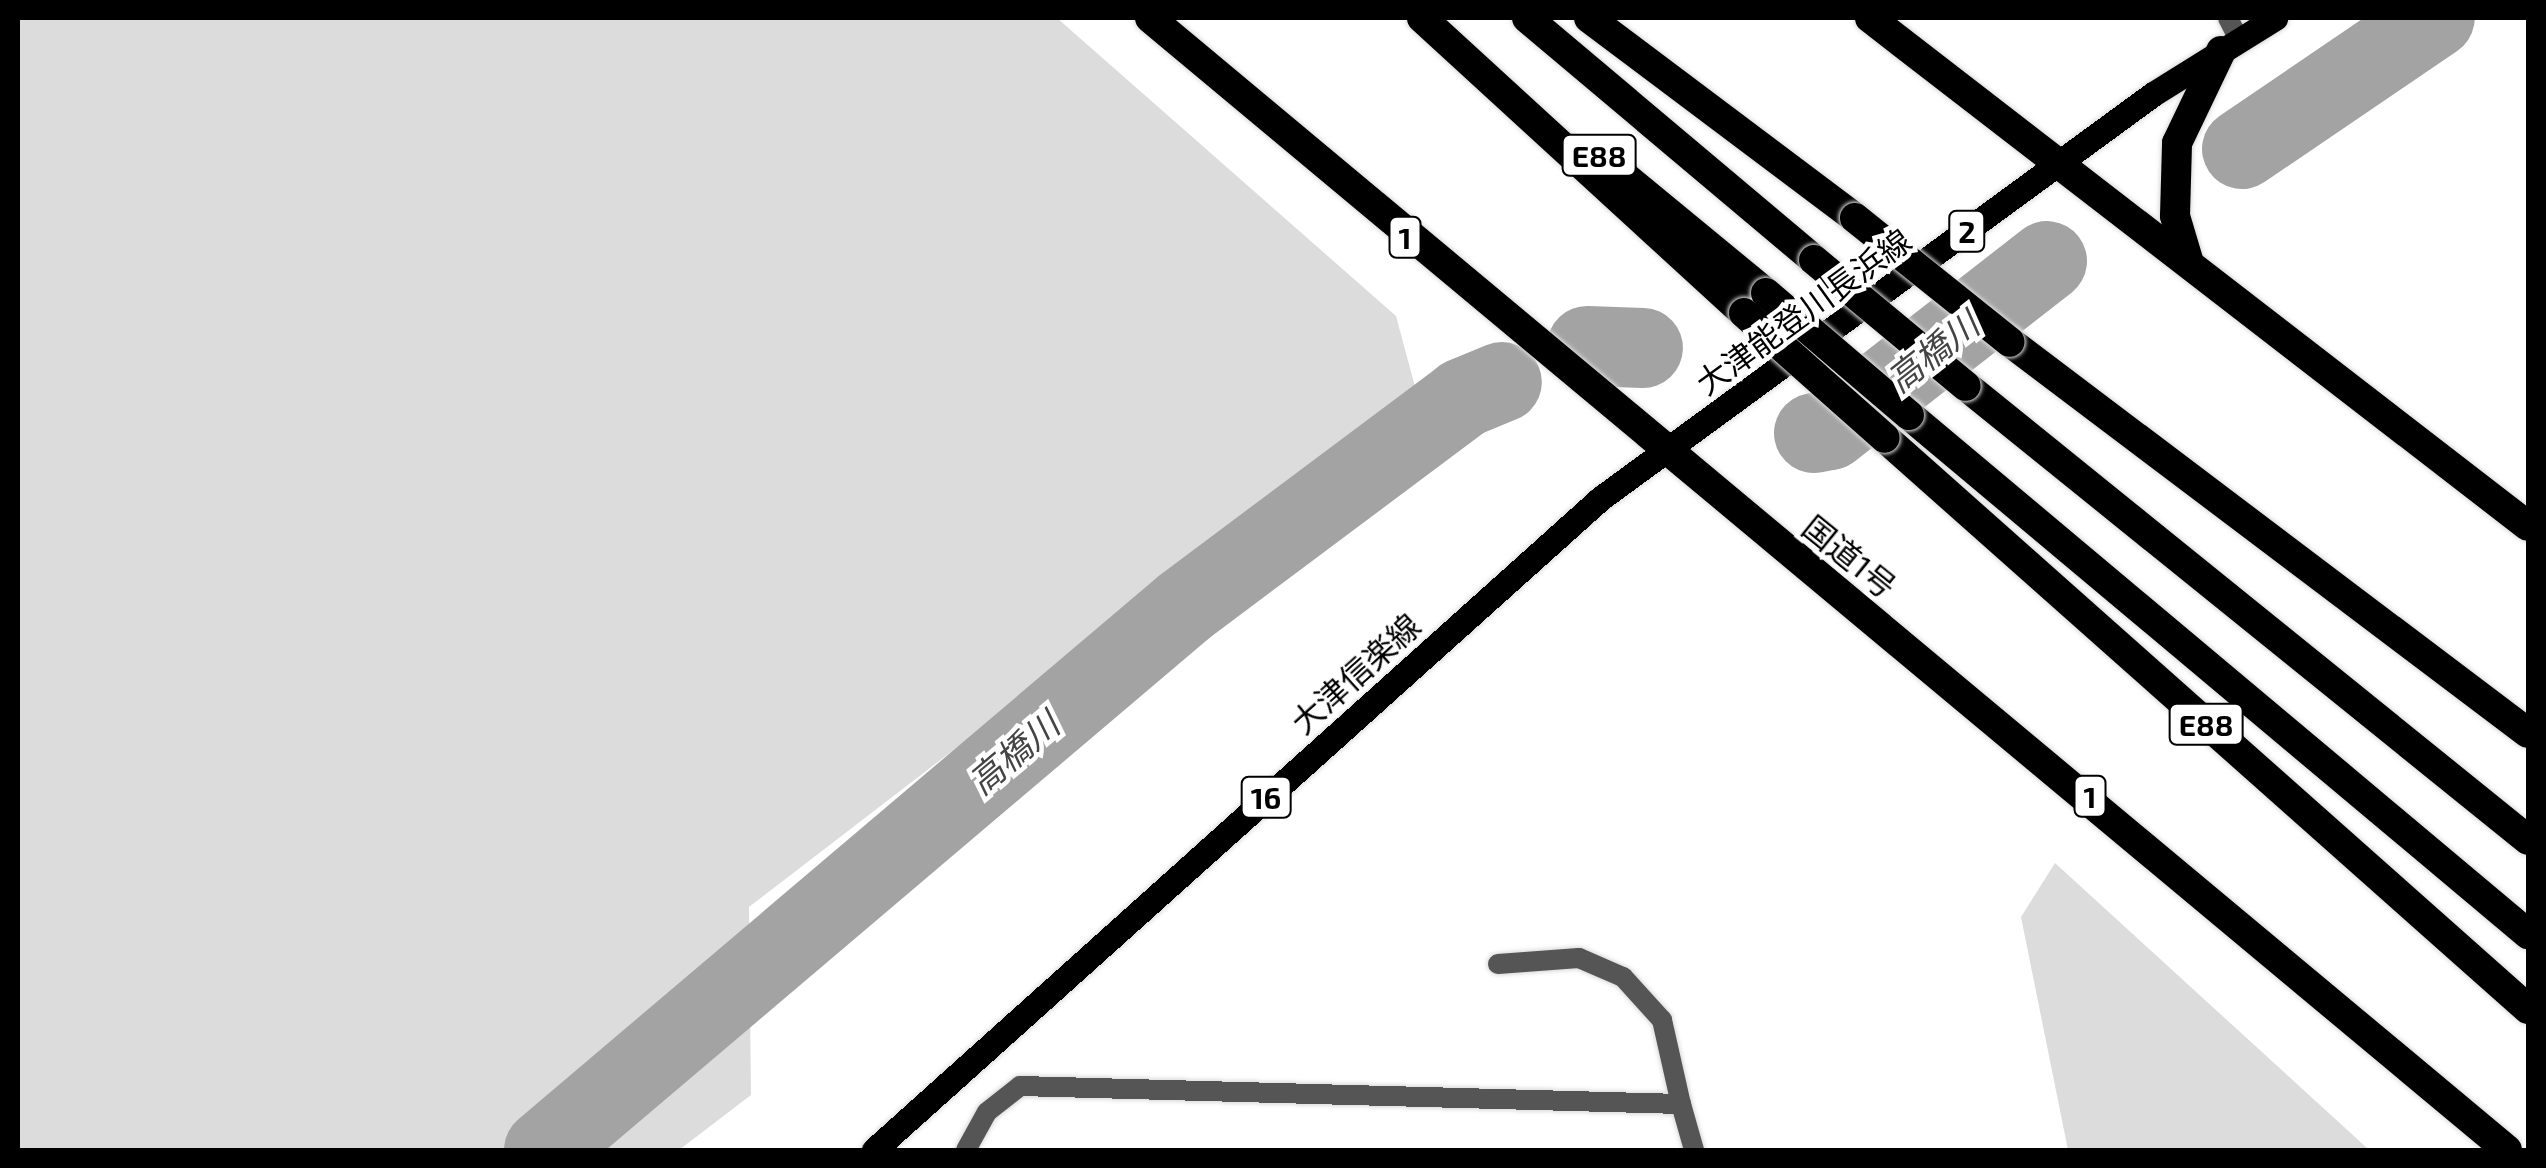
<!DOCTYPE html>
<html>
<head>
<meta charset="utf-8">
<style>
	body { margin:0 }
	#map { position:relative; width:2546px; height:1168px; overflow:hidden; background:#fff; font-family:"Exo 2","Noto Sans JP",sans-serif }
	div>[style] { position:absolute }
	.green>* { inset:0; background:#dcdcdc }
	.river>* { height:80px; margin:-40px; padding:0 40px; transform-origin:40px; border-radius:40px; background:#a3a3a3 }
	.roads { filter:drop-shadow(0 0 2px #dbdbdb) drop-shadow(0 0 2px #dbdbdb) }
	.lane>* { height:20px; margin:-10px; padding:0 10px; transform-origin:10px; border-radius:10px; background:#555 }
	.primary>* { height:25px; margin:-12.5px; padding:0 12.5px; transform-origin:12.5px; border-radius:12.5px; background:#000 }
	.highway>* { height:30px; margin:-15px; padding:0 15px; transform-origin:15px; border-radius:15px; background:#000 }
	.bridges { filter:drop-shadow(0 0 2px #dbdbdb) drop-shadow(0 0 2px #dbdbdb) }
	.highway-bridge>* { height:30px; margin:-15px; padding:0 15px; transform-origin:15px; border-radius:15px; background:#000 }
	span { translate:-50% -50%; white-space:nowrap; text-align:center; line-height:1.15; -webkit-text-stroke:9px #fff; paint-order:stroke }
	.shield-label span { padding:2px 8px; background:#fff; border:2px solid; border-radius:8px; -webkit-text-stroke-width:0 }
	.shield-label { font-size:30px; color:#000; font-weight:700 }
	.street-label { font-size:32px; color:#000 }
	.water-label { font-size:35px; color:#444; font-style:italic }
	.frame { position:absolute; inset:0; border:20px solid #000; pointer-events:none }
</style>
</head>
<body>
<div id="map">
	<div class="green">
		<div style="clip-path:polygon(18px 18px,1057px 18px,1396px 316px,1417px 394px,749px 907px,751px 1095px,679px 1150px,18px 1150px)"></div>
		<div style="clip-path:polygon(2055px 863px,2355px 1137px,2369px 1150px,2068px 1150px,2021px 917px)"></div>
	</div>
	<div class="river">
		<div style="left:2242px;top:149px;width:233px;rotate:-34.2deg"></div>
		<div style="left:1587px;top:346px;width:56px;rotate:2deg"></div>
		<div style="left:1814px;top:433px;width:16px;rotate:-11deg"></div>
		<div style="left:1830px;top:430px;width:275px;rotate:-37.9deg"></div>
		<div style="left:544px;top:1150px;width:839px;rotate:-40.31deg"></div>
		<div style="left:1184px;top:607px;width:349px;rotate:-36.8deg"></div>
		<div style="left:1463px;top:398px;width:42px;rotate:-22.3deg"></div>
	</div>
	<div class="roads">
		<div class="lane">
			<div style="left:2228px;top:18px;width:25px;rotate:63deg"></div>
			<div style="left:1498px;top:964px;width:81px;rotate:-4.2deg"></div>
			<div style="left:1579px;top:958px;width:48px;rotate:23.4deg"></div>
			<div style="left:1623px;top:977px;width:58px;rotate:47.8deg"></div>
			<div style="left:1662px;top:1020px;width:86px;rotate:77.3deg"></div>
			<div style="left:966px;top:1150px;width:43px;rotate:-61.1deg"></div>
			<div style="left:987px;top:1112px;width:42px;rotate:-38.2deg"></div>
			<div style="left:1020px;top:1086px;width:661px;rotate:1.56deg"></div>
			<div style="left:1681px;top:1104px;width:48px;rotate:74.2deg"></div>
		</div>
		<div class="primary">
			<div style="left:874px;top:1150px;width:977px;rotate:-41.89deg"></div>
			<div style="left:1601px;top:498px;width:684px;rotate:-36.2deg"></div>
			<div style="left:2153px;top:94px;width:144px;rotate:-31.9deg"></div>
		</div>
		<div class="highway">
			<div style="left:1150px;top:18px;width:1767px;rotate:39.83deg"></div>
			<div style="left:1422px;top:18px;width:437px;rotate:42.5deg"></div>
			<div style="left:1527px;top:18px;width:375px;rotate:40.1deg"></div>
			<div style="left:1589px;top:18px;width:333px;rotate:36.9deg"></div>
			<div style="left:1870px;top:18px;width:831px;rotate:37.67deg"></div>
			<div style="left:1618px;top:171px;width:192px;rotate:39.5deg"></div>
			<div style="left:2189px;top:263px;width:49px;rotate:-106.6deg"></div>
			<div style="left:2175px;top:216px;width:73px;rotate:-88.4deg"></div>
			<div style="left:2177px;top:143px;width:102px;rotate:-64.4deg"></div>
			<div style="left:2010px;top:342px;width:649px;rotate:37.05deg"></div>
			<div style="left:1966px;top:386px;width:722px;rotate:38.93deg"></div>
			<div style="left:1909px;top:415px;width:808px;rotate:39.98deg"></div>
			<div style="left:1885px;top:438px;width:860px;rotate:41.61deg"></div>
		</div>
	</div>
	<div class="bridges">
		<div class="highway-bridge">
			<div style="left:1855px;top:218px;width:198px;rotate:38.7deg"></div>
			<div style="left:1814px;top:260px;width:197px;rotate:39.7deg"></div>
			<div style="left:1766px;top:293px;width:188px;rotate:40.5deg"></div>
			<div style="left:1744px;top:313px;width:188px;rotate:41.6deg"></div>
		</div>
	</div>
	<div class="shield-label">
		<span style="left:1599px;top:155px">E88</span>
		<span style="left:1967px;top:231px">2</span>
		<span style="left:1405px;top:237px">1</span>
		<span style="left:2206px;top:724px">E88</span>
		<span style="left:2090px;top:796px">1</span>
		<span style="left:1266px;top:797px">16</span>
	</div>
	<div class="street-label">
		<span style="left:1803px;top:311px;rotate:-36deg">大津能登川長浜線</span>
		<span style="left:1850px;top:556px;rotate:39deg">国道1号</span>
		<span style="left:1355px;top:673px;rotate:-42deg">大津信楽線</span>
	</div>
	<div class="water-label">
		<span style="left:1932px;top:351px;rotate:-38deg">高橋川</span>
		<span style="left:1013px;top:752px;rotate:-40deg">高橋川</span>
	</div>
	<div class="frame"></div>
</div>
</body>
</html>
